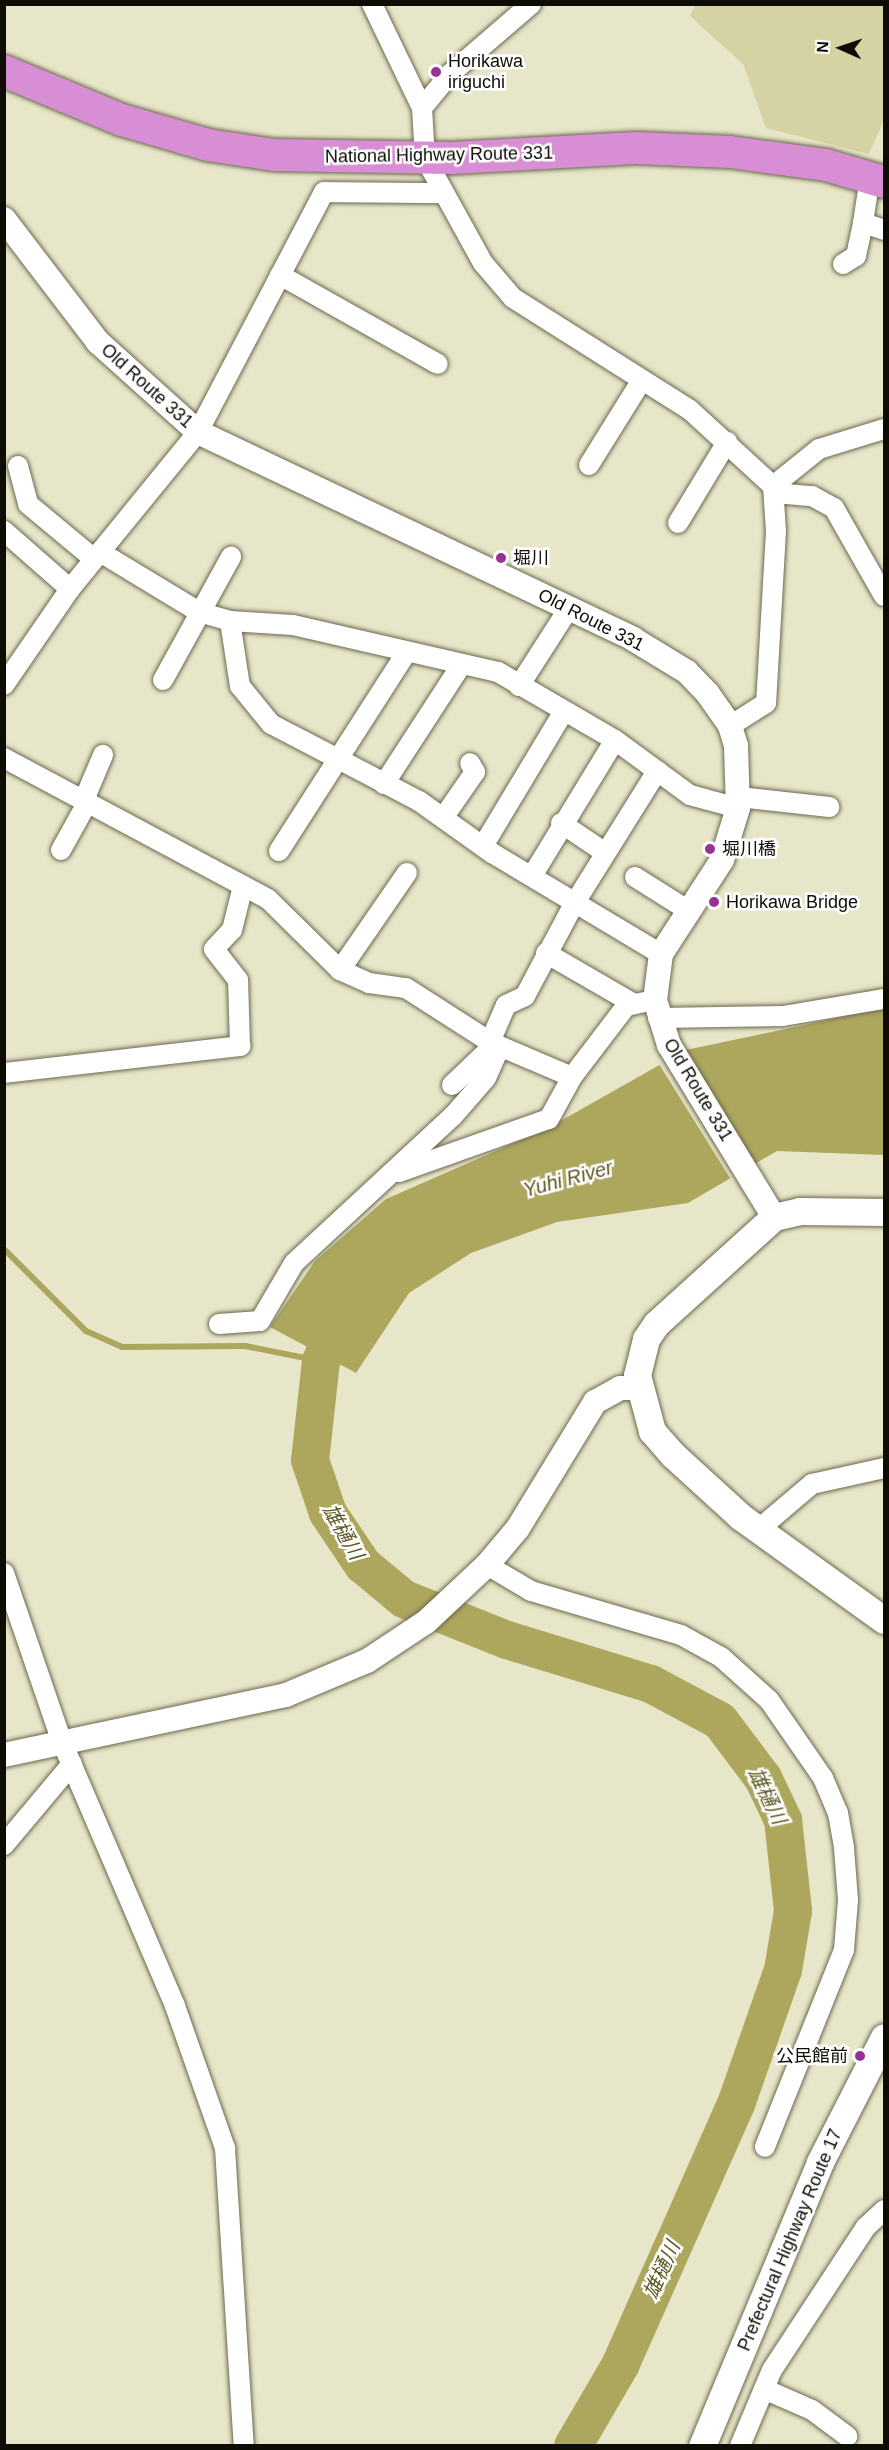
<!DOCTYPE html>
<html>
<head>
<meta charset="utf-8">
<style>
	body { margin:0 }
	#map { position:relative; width:889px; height:2450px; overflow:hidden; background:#e8e6c9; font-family:Helvetica,"Noto Sans JP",sans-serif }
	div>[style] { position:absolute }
	.green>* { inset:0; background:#d5d3a4 }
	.water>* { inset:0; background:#ada75e }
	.pier>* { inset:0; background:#e8e6c9; transform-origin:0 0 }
	.stream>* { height:6px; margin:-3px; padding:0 3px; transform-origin:3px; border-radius:3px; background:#ada75e }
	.river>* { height:38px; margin:-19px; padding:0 19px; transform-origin:19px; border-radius:19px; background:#ada75e }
	.roads { filter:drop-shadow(0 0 2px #6a684f) drop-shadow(0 0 2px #6a684f) }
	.minor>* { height:20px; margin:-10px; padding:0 10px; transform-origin:10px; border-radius:10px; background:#fff }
	.tertiary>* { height:24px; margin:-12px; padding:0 12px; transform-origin:12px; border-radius:12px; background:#fff }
	.secondary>* { height:27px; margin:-13.5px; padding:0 13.5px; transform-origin:13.5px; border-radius:13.5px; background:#fff }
	.trunk>* { height:32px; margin:-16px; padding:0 16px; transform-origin:16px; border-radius:16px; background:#d78ed4 }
	.dots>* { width:16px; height:16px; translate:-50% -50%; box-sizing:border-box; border:3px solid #fff; border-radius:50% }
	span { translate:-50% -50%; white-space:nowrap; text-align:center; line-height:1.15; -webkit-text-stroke:5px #fff; paint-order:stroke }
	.poi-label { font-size:18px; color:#0e0d05 }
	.left { translate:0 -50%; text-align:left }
	.right { translate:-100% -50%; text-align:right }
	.street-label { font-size:18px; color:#0e0d05 }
	.water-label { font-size:20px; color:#5d5922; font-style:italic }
	.frame { position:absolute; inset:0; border:6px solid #0e0d05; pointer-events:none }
	.north { position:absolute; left:811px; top:18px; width:60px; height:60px; -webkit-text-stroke:4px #fff; paint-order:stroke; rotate:273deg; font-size:16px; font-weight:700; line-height:24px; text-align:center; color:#0e0d05 }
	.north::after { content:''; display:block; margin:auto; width:21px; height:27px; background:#0e0d05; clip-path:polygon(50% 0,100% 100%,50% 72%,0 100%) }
</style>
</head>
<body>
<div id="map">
	<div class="green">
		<div style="clip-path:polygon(695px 5px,884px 5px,884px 120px,869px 154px,766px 128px,743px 64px,690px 16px)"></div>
	</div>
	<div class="water">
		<div style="clip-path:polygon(884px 1008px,884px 1155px,777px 1151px,688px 1203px,557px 1222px,471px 1253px,409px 1293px,356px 1373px,270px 1327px,315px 1261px,386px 1199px,548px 1128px,686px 1050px)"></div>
	</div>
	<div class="pier">
		<div style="left:683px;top:1048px;width:139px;height:29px;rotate:58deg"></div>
	</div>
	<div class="stream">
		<div style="left:4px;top:1249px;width:116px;rotate:45deg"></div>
		<div style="left:86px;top:1331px;width:39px;rotate:24deg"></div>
		<div style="left:122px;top:1347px;width:123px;rotate:-0.5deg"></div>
		<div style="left:245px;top:1346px;width:77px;rotate:11.2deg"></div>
	</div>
	<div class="river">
		<div style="left:343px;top:1309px;width:56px;rotate:112.9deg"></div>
		<div style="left:321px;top:1361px;width:100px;rotate:96.3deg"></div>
		<div style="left:310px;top:1460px;width:56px;rotate:71.2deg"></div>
		<div style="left:328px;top:1513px;width:63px;rotate:56.1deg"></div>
		<div style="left:363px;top:1565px;width:53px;rotate:39.7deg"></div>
		<div style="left:404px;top:1599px;width:111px;rotate:21.7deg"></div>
		<div style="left:507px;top:1640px;width:151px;rotate:17deg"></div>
		<div style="left:651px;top:1684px;width:78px;rotate:28.2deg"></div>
		<div style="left:720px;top:1721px;width:71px;rotate:53deg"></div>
		<div style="left:763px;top:1778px;width:47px;rotate:64.5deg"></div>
		<div style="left:783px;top:1820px;width:92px;rotate:83.7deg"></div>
		<div style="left:793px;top:1911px;width:60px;rotate:99.6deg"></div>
		<div style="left:783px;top:1970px;width:142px;rotate:109.3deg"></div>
		<div style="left:736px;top:2104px;width:284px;rotate:113.9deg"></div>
		<div style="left:621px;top:2364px;width:95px;rotate:120.3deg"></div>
	</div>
	<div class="roads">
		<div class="minor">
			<div style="left:372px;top:4px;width:115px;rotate:64.3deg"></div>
			<div style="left:422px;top:108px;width:50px;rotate:86.6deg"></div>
			<div style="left:425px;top:158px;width:120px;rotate:61.1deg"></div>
			<div style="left:483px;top:263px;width:46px;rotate:49.4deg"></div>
			<div style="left:513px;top:298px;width:209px;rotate:32.3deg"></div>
			<div style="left:690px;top:410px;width:113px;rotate:42.5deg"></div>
			<div style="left:773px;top:486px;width:45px;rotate:86.2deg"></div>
			<div style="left:776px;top:531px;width:172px;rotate:93.3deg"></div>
			<div style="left:766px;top:703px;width:43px;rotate:147.4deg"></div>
			<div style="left:422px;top:108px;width:44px;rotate:-50.5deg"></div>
			<div style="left:450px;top:74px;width:107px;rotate:-40.8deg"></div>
			<div style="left:870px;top:177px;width:47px;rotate:98.7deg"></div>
			<div style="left:863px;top:223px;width:22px;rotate:18deg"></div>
			<div style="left:843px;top:264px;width:15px;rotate:-32deg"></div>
			<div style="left:856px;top:256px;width:34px;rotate:-78deg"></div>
			<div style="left:280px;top:275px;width:181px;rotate:29.4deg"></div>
			<div style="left:589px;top:465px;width:100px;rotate:-58.1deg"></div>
			<div style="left:18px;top:466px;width:39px;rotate:75deg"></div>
			<div style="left:28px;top:504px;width:86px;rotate:39.8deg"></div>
			<div style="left:773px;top:486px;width:59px;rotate:-38.8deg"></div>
			<div style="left:819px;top:449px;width:68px;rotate:-17.1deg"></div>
			<div style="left:775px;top:493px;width:37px;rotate:5deg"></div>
			<div style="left:812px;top:496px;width:25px;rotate:29deg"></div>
			<div style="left:834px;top:508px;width:101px;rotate:60.4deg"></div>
			<div style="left:678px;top:523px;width:95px;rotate:-58.8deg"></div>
			<div style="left:4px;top:531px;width:88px;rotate:41.3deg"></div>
			<div style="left:100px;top:552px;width:116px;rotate:31.2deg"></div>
			<div style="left:199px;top:612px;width:32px;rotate:16deg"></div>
			<div style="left:230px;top:621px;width:63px;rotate:3.6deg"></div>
			<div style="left:293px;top:625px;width:210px;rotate:12.9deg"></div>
			<div style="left:498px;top:672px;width:135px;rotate:30.2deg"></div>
			<div style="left:615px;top:740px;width:93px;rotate:36.3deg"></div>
			<div style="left:690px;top:795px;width:50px;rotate:15.2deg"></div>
			<div style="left:230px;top:621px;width:66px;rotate:81.3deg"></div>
			<div style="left:240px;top:686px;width:49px;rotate:50.8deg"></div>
			<div style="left:271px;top:724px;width:167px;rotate:27.5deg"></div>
			<div style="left:419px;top:801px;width:90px;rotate:35.5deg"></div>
			<div style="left:492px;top:853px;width:197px;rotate:30.9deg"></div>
			<div style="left:163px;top:680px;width:141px;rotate:-61.1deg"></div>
			<div style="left:4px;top:685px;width:116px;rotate:-55.5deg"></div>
			<div style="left:70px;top:589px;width:203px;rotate:-50.8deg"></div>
			<div style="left:198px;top:432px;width:271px;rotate:-62.3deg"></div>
			<div style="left:324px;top:192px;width:120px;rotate:0.5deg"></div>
			<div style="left:519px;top:686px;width:93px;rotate:-57.3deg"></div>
			<div style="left:4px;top:758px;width:299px;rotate:28.1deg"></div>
			<div style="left:268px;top:899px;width:101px;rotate:44.6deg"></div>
			<div style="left:340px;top:970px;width:32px;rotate:24deg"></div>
			<div style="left:369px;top:983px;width:37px;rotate:8deg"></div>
			<div style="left:406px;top:988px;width:100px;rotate:32.7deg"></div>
			<div style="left:490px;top:1042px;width:89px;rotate:23.1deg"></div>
			<div style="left:572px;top:1077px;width:89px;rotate:-52.7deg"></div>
			<div style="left:626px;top:1006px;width:30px;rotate:-12deg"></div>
			<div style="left:384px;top:784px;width:143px;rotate:-57deg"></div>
			<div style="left:739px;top:797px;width:91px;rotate:6.3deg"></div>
			<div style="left:84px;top:800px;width:49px;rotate:-67.1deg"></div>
			<div style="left:443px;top:818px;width:56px;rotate:-55.2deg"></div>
			<div style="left:475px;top:772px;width:10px;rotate:-119deg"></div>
			<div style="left:561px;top:823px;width:52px;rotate:34deg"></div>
			<div style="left:483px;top:846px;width:157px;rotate:-59deg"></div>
			<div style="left:61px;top:850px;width:54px;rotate:-61deg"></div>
			<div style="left:279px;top:851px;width:237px;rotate:-57.3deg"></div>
			<div style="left:532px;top:876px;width:159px;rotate:-58.6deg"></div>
			<div style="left:635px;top:877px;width:64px;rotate:32.2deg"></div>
			<div style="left:546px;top:953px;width:102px;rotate:30.1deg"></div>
			<div style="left:340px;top:970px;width:118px;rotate:-55.4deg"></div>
			<div style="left:658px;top:1018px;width:125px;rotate:-0.9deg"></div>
			<div style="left:783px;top:1016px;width:102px;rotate:-9.6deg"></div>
			<div style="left:490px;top:1042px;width:40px;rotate:-66.6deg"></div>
			<div style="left:506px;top:1005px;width:21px;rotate:-25deg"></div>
			<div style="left:525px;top:996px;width:104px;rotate:-62deg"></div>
			<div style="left:574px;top:904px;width:157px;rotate:-58deg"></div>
			<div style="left:4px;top:1073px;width:238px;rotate:-6.5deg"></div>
			<div style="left:240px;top:1046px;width:66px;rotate:-91.7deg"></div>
			<div style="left:238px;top:980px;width:39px;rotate:-128deg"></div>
			<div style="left:214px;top:949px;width:26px;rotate:-47deg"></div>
			<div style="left:232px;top:930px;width:45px;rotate:-76deg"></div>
			<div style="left:452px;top:1085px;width:59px;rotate:-43.6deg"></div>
			<div style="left:399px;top:1172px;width:159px;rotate:-19.5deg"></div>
			<div style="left:549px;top:1119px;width:48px;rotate:-61.3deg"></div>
			<div style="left:219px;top:1324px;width:41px;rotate:-4.2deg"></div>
			<div style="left:260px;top:1321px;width:67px;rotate:-59.6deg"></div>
			<div style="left:294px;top:1263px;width:217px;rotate:-42.8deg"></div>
			<div style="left:453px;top:1116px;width:50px;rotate:-49deg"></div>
			<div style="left:486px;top:1078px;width:34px;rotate:-66deg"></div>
			<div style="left:759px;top:1529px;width:70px;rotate:-40.3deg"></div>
			<div style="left:812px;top:1484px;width:74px;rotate:-12.5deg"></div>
			<div style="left:487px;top:1565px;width:51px;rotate:30.6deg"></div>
			<div style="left:531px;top:1591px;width:156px;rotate:16.3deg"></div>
			<div style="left:681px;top:1635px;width:46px;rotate:28.8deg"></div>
			<div style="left:721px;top:1657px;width:64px;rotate:41.9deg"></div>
			<div style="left:769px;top:1700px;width:95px;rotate:55.3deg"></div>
			<div style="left:823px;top:1778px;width:38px;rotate:67deg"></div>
			<div style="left:838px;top:1813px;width:36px;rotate:80deg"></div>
			<div style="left:844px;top:1848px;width:52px;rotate:85.6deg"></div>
			<div style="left:848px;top:1900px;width:50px;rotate:94.6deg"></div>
			<div style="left:844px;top:1950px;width:212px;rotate:111.9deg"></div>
			<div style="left:4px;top:1573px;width:179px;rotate:71.1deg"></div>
			<div style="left:62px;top:1742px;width:287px;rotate:66.8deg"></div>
			<div style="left:175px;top:2006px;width:151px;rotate:70.6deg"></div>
			<div style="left:225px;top:2148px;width:299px;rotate:86.4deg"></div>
			<div style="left:4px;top:1845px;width:106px;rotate:-50deg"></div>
			<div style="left:764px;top:2389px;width:52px;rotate:23.6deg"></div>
			<div style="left:812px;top:2410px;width:44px;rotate:36.6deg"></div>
			<div style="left:740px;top:2446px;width:82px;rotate:-67.2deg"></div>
			<div style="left:772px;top:2370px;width:171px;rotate:-56.7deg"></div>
			<div style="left:866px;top:2227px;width:25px;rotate:-43deg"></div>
		</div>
		<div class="tertiary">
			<div style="left:4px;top:219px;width:155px;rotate:52.6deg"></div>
			<div style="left:98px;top:342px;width:135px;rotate:42deg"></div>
			<div style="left:198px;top:432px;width:482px;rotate:25.4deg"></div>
			<div style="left:633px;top:639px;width:63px;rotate:31.4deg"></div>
			<div style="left:687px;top:672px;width:30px;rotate:46deg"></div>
			<div style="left:708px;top:694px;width:39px;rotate:55deg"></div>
			<div style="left:730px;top:726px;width:21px;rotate:73deg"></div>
			<div style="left:736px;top:746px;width:62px;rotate:88.2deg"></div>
			<div style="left:738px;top:808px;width:54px;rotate:107.1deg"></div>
			<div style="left:722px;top:860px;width:112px;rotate:123deg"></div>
			<div style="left:661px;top:954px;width:46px;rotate:97.4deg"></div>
			<div style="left:655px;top:1000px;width:47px;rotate:72.7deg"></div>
			<div style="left:669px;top:1045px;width:202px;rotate:58.6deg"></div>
			<div style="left:4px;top:1755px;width:288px;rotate:-12deg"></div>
			<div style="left:286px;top:1695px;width:88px;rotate:-22.8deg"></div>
			<div style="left:367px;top:1661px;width:71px;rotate:-33.5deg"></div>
			<div style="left:426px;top:1622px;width:83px;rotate:-43.1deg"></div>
			<div style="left:487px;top:1565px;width:48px;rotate:-50deg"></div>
			<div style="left:518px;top:1528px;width:148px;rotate:-58.6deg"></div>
			<div style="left:595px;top:1402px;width:29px;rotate:-29deg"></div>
			<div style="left:620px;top:1388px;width:18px"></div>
		</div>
		<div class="secondary">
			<div style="left:884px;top:1212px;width:84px;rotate:-179.3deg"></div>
			<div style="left:800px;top:1211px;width:27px;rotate:167deg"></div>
			<div style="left:774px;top:1217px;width:159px;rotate:137.8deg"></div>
			<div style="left:656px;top:1324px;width:18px;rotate:124deg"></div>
			<div style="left:646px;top:1339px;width:37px;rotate:104deg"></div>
			<div style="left:637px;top:1375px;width:58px;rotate:75deg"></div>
			<div style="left:652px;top:1431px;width:32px;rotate:49deg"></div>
			<div style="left:673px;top:1455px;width:92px;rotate:42.4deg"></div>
			<div style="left:741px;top:1517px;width:176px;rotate:35.8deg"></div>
			<div style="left:702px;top:2446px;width:308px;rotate:-67.4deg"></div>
			<div style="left:820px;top:2162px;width:140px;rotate:-62.9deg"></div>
		</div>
		<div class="trunk">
			<div style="left:4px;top:71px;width:128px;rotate:22.6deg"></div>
			<div style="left:122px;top:120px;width:90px;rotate:16.2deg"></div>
			<div style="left:208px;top:145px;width:67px;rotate:8.6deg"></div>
			<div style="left:274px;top:155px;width:178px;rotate:1deg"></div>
			<div style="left:452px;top:158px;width:184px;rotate:-3.1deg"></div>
			<div style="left:636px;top:148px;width:94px;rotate:2.4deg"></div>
			<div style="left:730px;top:152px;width:97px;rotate:7.7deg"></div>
			<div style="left:826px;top:165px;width:60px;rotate:16.3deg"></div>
		</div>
	</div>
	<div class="dots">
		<div style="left:436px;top:72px;background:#973196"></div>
		<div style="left:501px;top:558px;background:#973196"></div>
		<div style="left:710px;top:849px;background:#973196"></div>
		<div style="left:714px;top:902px;background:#973196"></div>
		<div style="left:860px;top:2056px;background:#973196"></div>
	</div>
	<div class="poi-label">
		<span class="left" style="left:448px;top:72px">Horikawa<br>iriguchi</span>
		<span class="left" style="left:513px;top:558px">堀川</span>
		<span class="left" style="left:722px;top:849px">堀川橋</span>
		<span class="left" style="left:726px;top:902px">Horikawa Bridge</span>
		<span class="right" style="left:848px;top:2056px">公民館前</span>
	</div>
	<div class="street-label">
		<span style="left:439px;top:155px;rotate:-1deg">National Highway Route 331</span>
		<span style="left:147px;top:386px;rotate:42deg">Old Route 331</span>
		<span style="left:591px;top:620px;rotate:27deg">Old Route 331</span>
		<span style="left:698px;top:1090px;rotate:59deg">Old Route 331</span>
		<span style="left:790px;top:2240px;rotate:-67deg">Prefectural Highway Route 17</span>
	</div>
	<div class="water-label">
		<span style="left:568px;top:1179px;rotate:-15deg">Yuhi River</span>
		<span style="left:343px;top:1532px;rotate:60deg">雄樋川</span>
		<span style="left:767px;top:1796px;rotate:64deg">雄樋川</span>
		<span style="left:662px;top:2270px;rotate:-66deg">雄樋川</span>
	</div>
	<div class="frame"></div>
	<div class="north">N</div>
</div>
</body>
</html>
